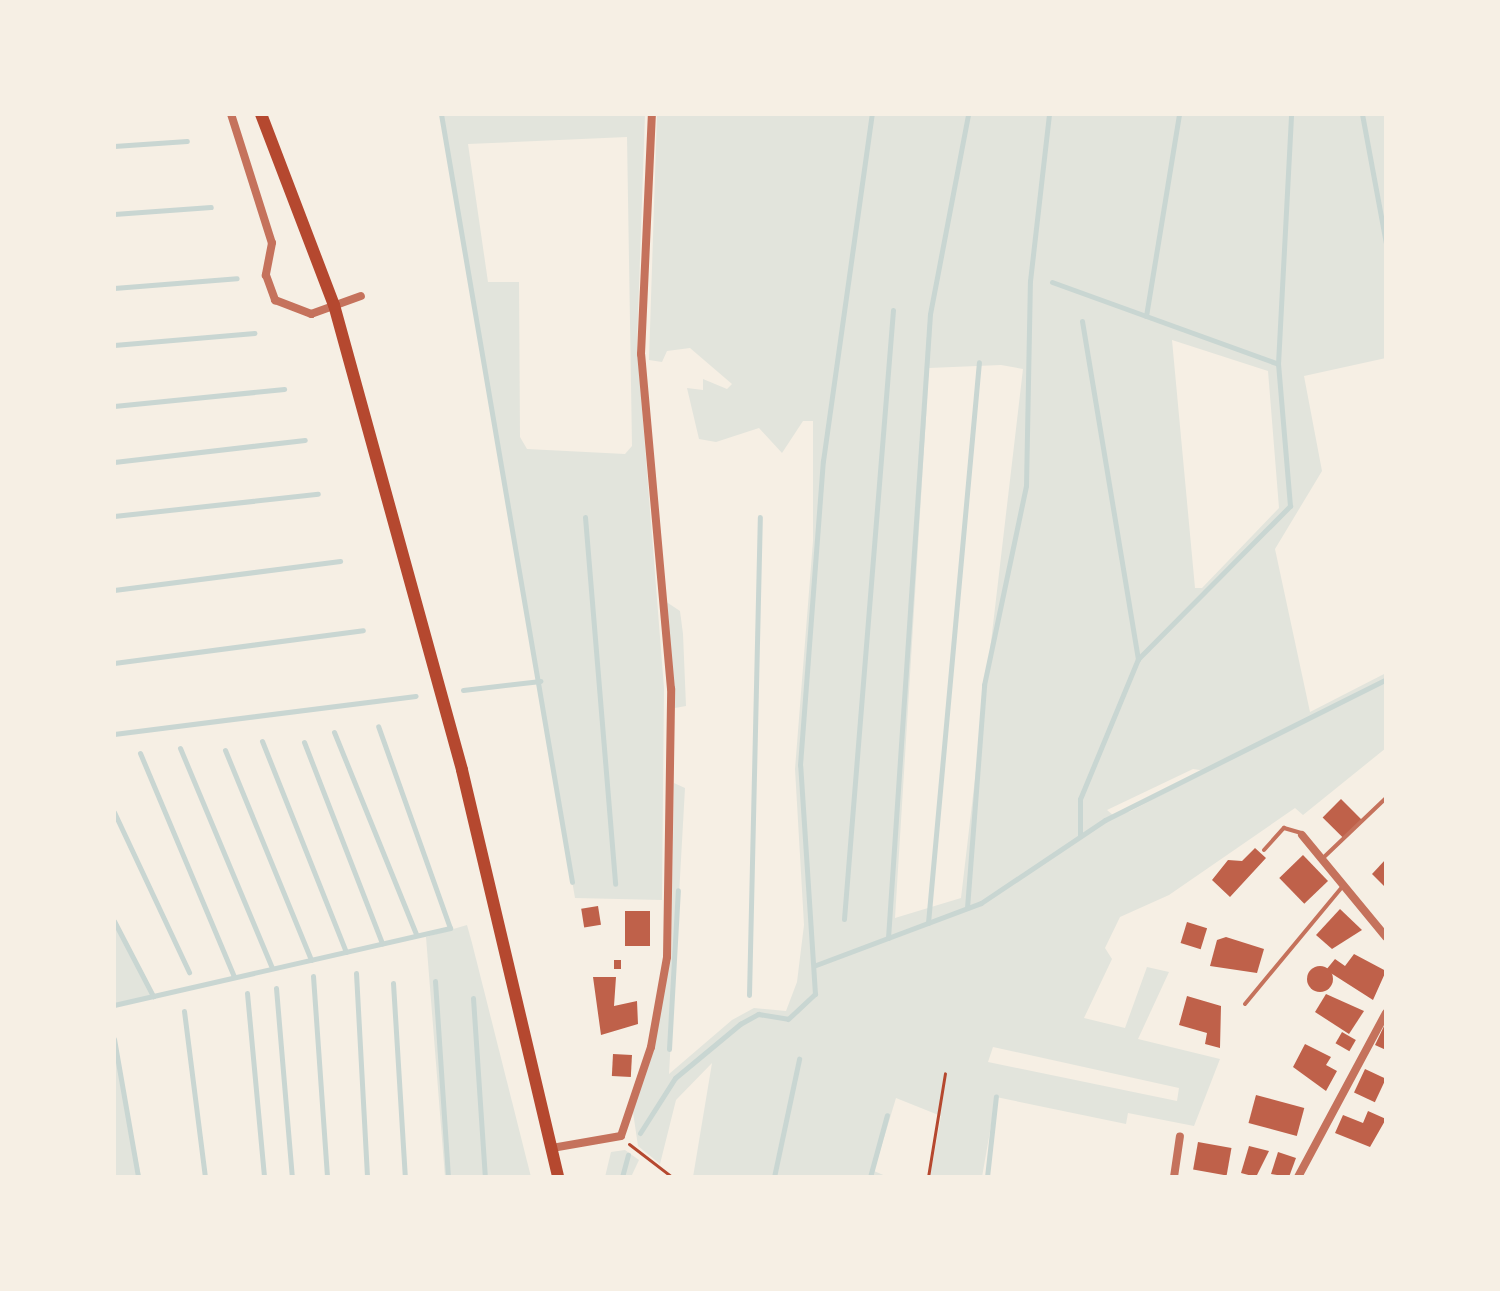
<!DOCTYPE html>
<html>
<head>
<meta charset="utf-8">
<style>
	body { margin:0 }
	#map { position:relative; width:1500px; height:1291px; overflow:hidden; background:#f6efe4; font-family:"Nunito Sans",sans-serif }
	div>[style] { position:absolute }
	.green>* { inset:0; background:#e2e4dc }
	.stream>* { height:5px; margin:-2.5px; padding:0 2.5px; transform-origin:2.5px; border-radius:2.5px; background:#c9d6d2 }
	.building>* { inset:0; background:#bf614a; transform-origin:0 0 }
	.round { border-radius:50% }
	.path>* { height:3px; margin:-1.5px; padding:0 1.5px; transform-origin:1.5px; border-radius:1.5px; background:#b5482f }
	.service>* { height:4px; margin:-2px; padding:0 2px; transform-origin:2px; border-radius:2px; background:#c5725c }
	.minor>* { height:8px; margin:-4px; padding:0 4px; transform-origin:4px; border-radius:4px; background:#c5725c }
	.secondary>* { height:12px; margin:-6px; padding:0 6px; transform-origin:6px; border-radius:6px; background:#b5482f }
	span { translate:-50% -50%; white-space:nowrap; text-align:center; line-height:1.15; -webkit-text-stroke:8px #f6efe4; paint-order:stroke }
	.frame { position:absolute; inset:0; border:116px solid #f6efe4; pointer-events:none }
</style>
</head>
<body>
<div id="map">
	<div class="green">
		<div style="clip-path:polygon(evenodd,440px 114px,645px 114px,637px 345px,664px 688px,662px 900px,575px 898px,440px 114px,627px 137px,632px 446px,625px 454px,527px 449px,520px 437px,519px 282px,488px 282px,468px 144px,627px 137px)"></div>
		<div style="clip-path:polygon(evenodd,657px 114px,1386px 114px,1386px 358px,1304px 376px,1322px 471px,1275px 549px,1310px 712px,1386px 673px,1386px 748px,1303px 815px,1295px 808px,1169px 895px,1120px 917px,1105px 948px,1112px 959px,1084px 1018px,1125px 1028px,1147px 967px,1169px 972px,1138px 1039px,1220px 1059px,1194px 1126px,1128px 1113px,1126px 1124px,996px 1097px,982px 1177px,930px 1177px,941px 1116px,896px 1098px,874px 1171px,888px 1177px,693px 1177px,712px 1063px,676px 1100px,660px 1164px,638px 1146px,633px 1112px,671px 957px,674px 783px,685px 788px,669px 1074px,732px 1020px,754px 1008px,786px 1011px,797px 982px,804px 925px,795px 769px,813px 541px,813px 421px,803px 421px,782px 453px,759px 428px,716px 442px,699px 439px,687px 388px,703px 390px,703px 379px,727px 389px,732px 384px,690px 348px,667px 351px,662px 362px,649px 360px,657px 114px,1172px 340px,1268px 371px,1279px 508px,1202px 588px,1195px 588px,1172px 340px,657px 114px,1001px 365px,1023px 369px,961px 898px,895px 918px,929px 368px,1001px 365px,657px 114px,1193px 769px,1207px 771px,1131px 811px,1114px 816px,1107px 810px,1193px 769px,657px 114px,993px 1047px,1179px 1088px,1177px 1101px,988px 1062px,993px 1047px)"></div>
		<div style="clip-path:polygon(665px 601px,680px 611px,683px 634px,686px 706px,675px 708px)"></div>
		<div style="clip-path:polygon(114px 917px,155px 995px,114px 1006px)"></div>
		<div style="clip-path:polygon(467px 925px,472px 943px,531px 1177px,445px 1177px,426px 937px)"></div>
		<div style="clip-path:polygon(114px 1033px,119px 1063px,141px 1177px,114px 1177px)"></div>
		<div style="clip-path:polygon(625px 1150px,639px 1160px,631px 1177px,605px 1177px,611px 1152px)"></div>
	</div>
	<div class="stream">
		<div style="left:441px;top:114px;width:779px;rotate:80.32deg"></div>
		<div style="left:1362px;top:114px;width:131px;rotate:79.5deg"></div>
		<div style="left:114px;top:146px;width:73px;rotate:-3.9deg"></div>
		<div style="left:114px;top:214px;width:97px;rotate:-4.1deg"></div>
		<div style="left:1052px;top:282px;width:240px;rotate:19.9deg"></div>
		<div style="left:114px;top:288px;width:123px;rotate:-4.6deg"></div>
		<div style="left:1146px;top:316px;width:205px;rotate:-80.7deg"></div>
		<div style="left:1082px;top:321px;width:343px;rotate:80.6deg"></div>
		<div style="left:114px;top:345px;width:141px;rotate:-4.9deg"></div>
		<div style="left:114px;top:406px;width:171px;rotate:-5.7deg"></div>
		<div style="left:114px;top:462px;width:192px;rotate:-6.6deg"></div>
		<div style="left:114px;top:516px;width:205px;rotate:-6.2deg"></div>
		<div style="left:585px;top:517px;width:368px;rotate:85.3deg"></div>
		<div style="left:114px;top:590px;width:228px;rotate:-7.3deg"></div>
		<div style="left:114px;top:663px;width:251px;rotate:-7.5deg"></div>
		<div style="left:463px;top:690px;width:78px;rotate:-6.7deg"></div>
		<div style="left:334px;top:732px;width:218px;rotate:67.9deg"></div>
		<div style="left:114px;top:734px;width:304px;rotate:-7.2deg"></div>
		<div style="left:262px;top:741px;width:227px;rotate:68.3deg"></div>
		<div style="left:304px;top:742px;width:216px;rotate:68.8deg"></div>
		<div style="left:180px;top:748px;width:238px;rotate:67.3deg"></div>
		<div style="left:225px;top:750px;width:227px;rotate:67.7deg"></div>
		<div style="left:140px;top:753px;width:243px;rotate:67.2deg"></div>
		<div style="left:114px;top:812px;width:177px;rotate:64.9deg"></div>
		<div style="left:1080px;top:836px;width:37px;rotate:-90deg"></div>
		<div style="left:1080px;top:799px;width:152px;rotate:-67.5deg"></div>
		<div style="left:1138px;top:659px;width:216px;rotate:-45.2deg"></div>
		<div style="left:1290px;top:506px;width:143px;rotate:-94.8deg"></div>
		<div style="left:1278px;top:364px;width:250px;rotate:-87deg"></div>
		<div style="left:967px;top:908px;width:224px;rotate:-85.6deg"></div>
		<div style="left:984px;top:685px;width:203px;rotate:-78.1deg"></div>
		<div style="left:1026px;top:486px;width:205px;rotate:-88.9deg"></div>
		<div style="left:1030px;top:281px;width:168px;rotate:-83.5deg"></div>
		<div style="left:844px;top:919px;width:611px;rotate:-85.4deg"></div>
		<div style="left:114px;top:921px;width:85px;rotate:62.5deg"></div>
		<div style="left:928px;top:923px;width:563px;rotate:-84.81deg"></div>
		<div style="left:888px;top:938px;width:625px;rotate:-86.15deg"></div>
		<div style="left:930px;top:314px;width:204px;rotate:-79.2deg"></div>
		<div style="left:816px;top:965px;width:176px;rotate:-20.6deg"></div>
		<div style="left:981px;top:903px;width:149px;rotate:-33.8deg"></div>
		<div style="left:1105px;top:820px;width:314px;rotate:-26.6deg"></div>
		<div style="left:356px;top:973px;width:204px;rotate:86.9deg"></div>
		<div style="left:313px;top:976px;width:201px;rotate:86deg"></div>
		<div style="left:435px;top:981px;width:196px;rotate:86.2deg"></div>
		<div style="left:393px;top:983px;width:194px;rotate:86.5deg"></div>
		<div style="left:276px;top:988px;width:190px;rotate:85.2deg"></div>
		<div style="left:247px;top:993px;width:185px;rotate:84.7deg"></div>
		<div style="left:749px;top:995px;width:478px;rotate:-88.7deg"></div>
		<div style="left:473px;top:998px;width:179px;rotate:86.2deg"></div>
		<div style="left:114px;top:1005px;width:345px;rotate:-12.9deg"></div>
		<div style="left:450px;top:928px;width:214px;rotate:-109.6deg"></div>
		<div style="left:184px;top:1011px;width:167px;rotate:82.8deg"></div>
		<div style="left:114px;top:1039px;width:140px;rotate:80.1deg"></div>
		<div style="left:669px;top:1049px;width:159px;rotate:-86.8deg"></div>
		<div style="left:640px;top:1133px;width:65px;rotate:-57.5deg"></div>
		<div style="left:675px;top:1078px;width:85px;rotate:-39.7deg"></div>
		<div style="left:740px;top:1024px;width:21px;rotate:-29deg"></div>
		<div style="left:758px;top:1014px;width:30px;rotate:9deg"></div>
		<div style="left:788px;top:1019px;width:37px;rotate:-43deg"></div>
		<div style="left:815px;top:994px;width:229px;rotate:-93.7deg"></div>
		<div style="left:800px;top:765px;width:305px;rotate:-85.7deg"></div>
		<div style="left:823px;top:461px;width:350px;rotate:-82deg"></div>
		<div style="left:622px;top:1177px;width:23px;rotate:-75deg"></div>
		<div style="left:774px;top:1177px;width:121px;rotate:-78deg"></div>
		<div style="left:870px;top:1177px;width:64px;rotate:-74.7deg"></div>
		<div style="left:987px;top:1177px;width:81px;rotate:-83.7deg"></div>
	</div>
	<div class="building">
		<div style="left:1341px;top:799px;width:30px;height:26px;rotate:45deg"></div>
		<div style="clip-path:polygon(1255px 848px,1266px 858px,1230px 897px,1212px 880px,1228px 860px,1242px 861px)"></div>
		<div style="left:1303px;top:855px;width:36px;height:33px;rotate:46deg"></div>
		<div style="clip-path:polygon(1386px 859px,1386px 888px,1372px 874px)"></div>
		<div style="left:598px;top:906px;width:19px;height:17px;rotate:81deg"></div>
		<div style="clip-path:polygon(1340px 909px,1362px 930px,1332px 949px,1316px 935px)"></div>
		<div style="left:625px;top:911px;width:25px;height:35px"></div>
		<div style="left:1187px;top:922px;width:21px;height:22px;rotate:17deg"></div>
		<div style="clip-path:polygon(1226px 937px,1264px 949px,1257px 973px,1210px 966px,1217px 940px)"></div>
		<div style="clip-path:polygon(1354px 954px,1386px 971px,1373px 1000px,1326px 970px,1335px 959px,1345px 966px)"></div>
		<div style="left:614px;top:960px;width:7px;height:9px"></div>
		<div class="round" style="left:1307px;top:966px;width:26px;height:26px"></div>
		<div style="clip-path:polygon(593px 977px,616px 977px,614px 1006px,637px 1001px,638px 1024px,601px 1035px)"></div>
		<div style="clip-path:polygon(1326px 994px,1364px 1011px,1349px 1034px,1315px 1012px)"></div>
		<div style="clip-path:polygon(1187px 996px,1221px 1006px,1220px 1048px,1205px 1044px,1207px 1033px,1179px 1025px)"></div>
		<div style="clip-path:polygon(1386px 1022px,1386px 1050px,1375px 1045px)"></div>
		<div style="left:1342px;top:1032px;width:16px;height:13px;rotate:30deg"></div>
		<div style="clip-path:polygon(1305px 1044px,1331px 1057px,1326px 1065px,1337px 1071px,1326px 1091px,1293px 1067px)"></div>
		<div style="left:613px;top:1054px;width:19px;height:22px;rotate:3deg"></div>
		<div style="left:1365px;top:1069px;width:23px;height:26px;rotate:25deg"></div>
		<div style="left:1256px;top:1095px;width:50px;height:29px;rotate:15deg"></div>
		<div style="clip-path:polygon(1368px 1111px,1386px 1119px,1370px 1147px,1335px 1133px,1343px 1115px,1363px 1123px)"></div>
		<div style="left:1198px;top:1142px;width:34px;height:28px;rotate:10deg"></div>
		<div style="clip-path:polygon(1249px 1146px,1269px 1151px,1256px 1177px,1241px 1173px)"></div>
		<div style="clip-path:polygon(1278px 1152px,1296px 1158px,1289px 1177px,1271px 1174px)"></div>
	</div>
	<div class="path">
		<div style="left:629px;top:1144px;width:54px;rotate:37.5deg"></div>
		<div style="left:928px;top:1177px;width:105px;rotate:-80.7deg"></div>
	</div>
	<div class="service">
		<div style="left:1264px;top:850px;width:30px;rotate:-48deg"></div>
		<div style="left:1284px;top:828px;width:18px;rotate:16deg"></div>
		<div style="left:1323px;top:858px;width:87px;rotate:-43.6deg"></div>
		<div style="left:1245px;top:1004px;width:153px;rotate:-50.3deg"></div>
	</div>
	<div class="minor">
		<div style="left:231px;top:114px;width:135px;rotate:72.4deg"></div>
		<div style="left:272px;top:243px;width:33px;rotate:101deg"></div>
		<div style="left:266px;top:275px;width:27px;rotate:70deg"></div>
		<div style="left:275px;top:300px;width:39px;rotate:21deg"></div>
		<div style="left:311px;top:314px;width:53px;rotate:-19.8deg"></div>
		<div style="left:1302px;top:835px;width:132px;rotate:50.5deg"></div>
		<div style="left:552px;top:1148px;width:70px;rotate:-9.9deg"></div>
		<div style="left:621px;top:1136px;width:94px;rotate:-71.4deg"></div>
		<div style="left:651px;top:1047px;width:91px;rotate:-79.9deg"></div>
		<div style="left:667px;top:957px;width:268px;rotate:-89.1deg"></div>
		<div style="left:671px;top:689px;width:336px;rotate:-95.1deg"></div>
		<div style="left:641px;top:354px;width:240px;rotate:-87.4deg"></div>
		<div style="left:1174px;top:1177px;width:41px;rotate:-81.7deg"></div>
		<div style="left:1298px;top:1177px;width:186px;rotate:-61.8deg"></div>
	</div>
	<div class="secondary">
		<div style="left:261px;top:114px;width:204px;rotate:69.1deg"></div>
		<div style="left:334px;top:305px;width:482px;rotate:74.6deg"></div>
		<div style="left:462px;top:770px;width:418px;rotate:76.7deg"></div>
	</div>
	<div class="frame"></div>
</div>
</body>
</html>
